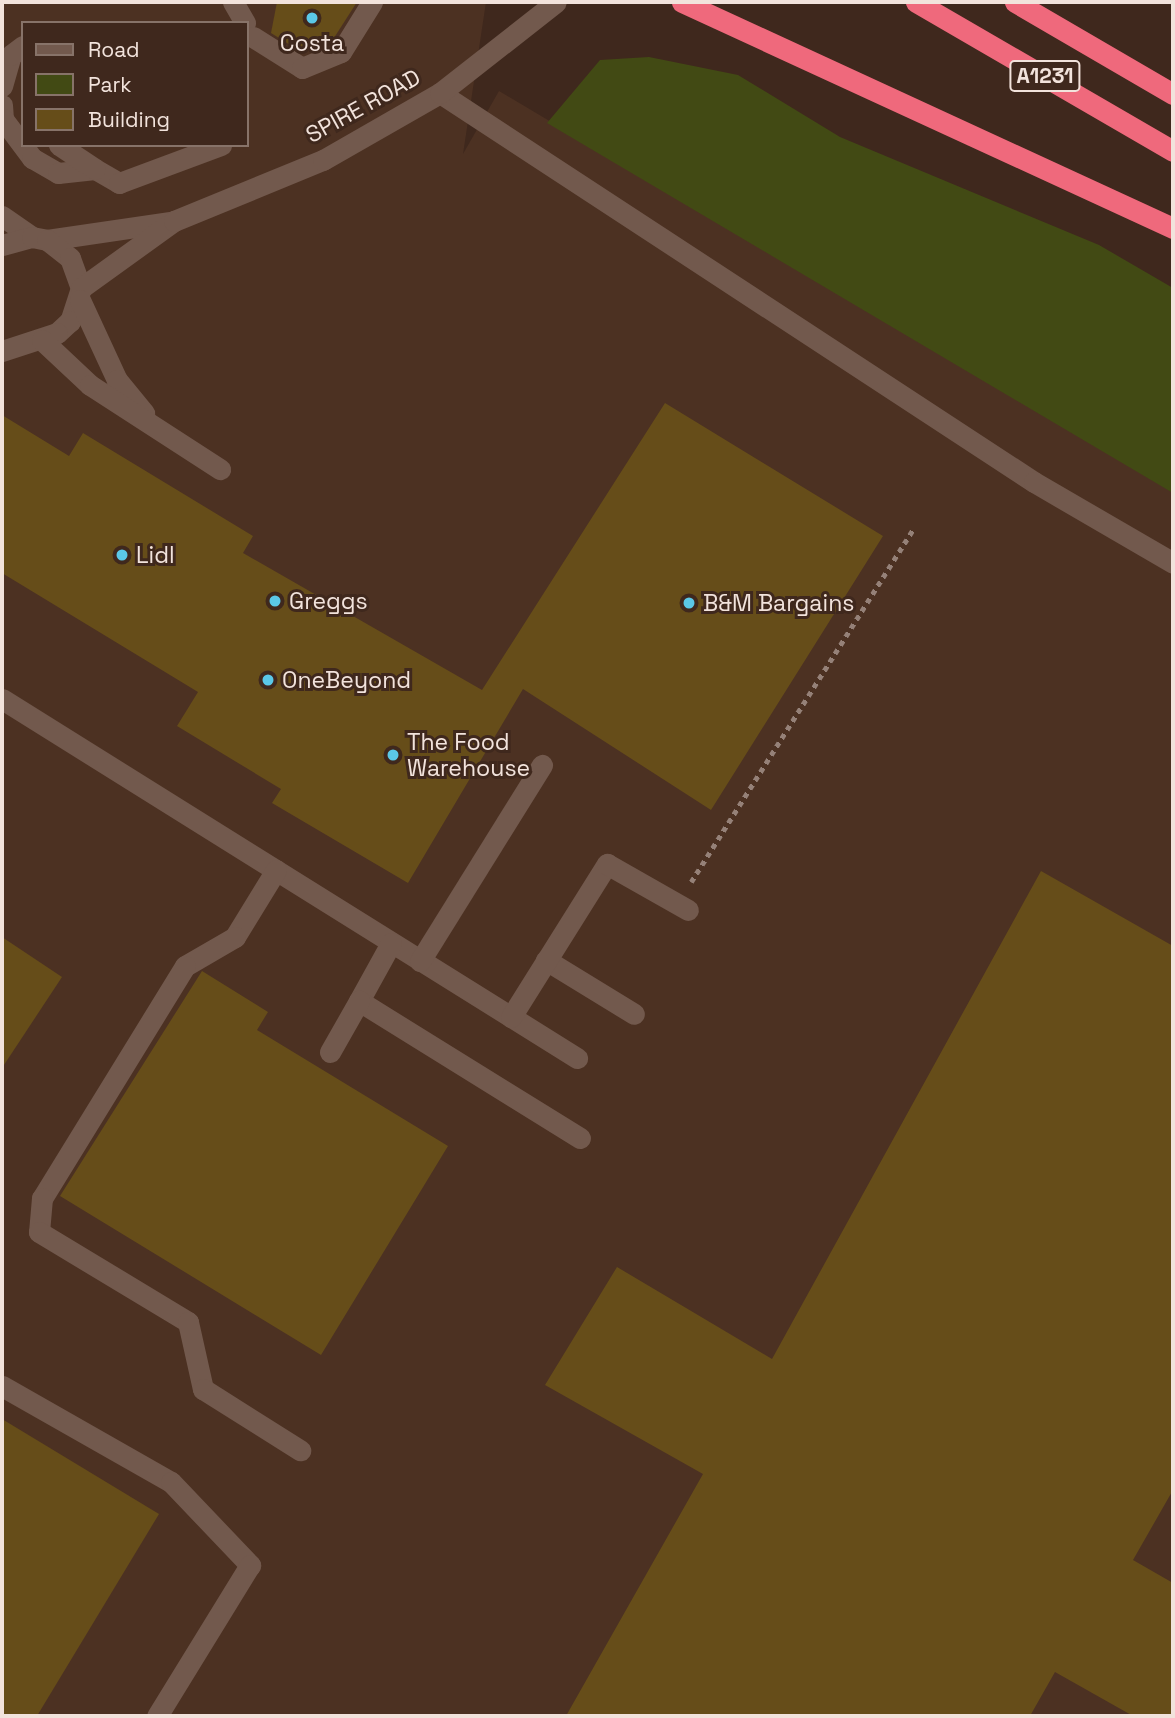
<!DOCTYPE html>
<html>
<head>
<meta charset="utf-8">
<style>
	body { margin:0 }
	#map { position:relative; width:1175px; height:1718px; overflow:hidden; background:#3f281d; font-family:"Space Grotesk",sans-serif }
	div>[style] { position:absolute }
	.built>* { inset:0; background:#4c3122 }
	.green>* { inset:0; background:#424a14 }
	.building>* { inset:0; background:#664d19 }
	.path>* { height:4.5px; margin-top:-2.25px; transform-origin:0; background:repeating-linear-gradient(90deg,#958178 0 5px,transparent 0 10px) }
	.minor>* { height:21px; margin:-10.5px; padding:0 10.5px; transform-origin:10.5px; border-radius:10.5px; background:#72594d }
	.highway>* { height:21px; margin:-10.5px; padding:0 10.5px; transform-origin:10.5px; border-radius:10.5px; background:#ef697c }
	.dots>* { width:19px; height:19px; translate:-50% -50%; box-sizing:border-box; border:4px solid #3f281d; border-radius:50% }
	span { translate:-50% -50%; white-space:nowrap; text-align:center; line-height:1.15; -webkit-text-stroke:6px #3f281d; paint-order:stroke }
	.shield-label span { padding:2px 5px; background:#3f281d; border:2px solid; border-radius:5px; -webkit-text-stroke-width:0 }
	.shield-label { font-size:21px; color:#f2e3dc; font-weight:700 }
	.poi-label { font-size:23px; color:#f2e3dc }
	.left { translate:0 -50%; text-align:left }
	.street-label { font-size:23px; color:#f2e3dc }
	.frame { position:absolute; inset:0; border:4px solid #f2e3dc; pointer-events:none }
	.legend { position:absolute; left:21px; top:21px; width:228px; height:126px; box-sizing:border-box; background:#3f281d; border:2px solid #877369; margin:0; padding:9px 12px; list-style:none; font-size:21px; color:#f2e3dc }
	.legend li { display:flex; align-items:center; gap:14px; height:35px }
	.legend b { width:35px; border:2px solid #877369 }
</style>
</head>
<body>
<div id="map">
	<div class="built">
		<div style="clip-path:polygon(evenodd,2px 2px,486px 2px,463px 154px,499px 91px,1173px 492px,1173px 1716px,2px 1716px,2px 2px,23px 23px,247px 23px,247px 145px,23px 145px,23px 23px)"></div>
	</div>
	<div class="green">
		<div style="clip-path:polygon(649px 57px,738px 75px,840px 137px,1099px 245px,1173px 288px,1173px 493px,547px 123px,600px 60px)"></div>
	</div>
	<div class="building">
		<div style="clip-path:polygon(277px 2px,357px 2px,332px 41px,303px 53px,271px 33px)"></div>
		<div style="clip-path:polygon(665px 403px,883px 536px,711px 810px,523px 689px,408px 883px,272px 803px,281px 789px,177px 726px,198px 692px,2px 573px,2px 415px,69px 456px,83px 433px,253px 536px,243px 553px,482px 690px)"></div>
		<div style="clip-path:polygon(1041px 871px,1173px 946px,1173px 1490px,1133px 1560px,1173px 1583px,1173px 1716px,1133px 1716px,1055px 1672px,1030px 1716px,566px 1716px,703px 1474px,545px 1385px,617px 1267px,772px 1359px)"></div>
		<div style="clip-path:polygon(2px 937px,62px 977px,2px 1068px)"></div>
		<div style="clip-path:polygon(202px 971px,268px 1012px,257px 1030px,448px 1146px,321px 1355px,60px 1196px)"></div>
		<div style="clip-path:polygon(2px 1419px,159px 1514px,37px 1716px,2px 1716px)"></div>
	</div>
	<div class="path">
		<div style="left:691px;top:882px;width:416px;rotate:-57.8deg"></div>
	</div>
	<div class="minor">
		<div style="left:233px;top:2px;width:24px;rotate:60deg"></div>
		<div style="left:253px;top:37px;width:58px;rotate:32.3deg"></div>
		<div style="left:302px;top:68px;width:42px;rotate:-22.3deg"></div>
		<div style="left:341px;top:52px;width:59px;rotate:-58.2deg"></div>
		<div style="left:2px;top:86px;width:32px;rotate:-74deg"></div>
		<div style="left:11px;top:55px;width:15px;rotate:-37deg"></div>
		<div style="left:440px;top:93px;width:710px;rotate:33.22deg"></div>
		<div style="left:1034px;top:482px;width:161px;rotate:30.2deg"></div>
		<div style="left:2px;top:105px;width:14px;rotate:86deg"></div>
		<div style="left:3px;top:119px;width:49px;rotate:53.4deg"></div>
		<div style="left:32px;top:158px;width:30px;rotate:30deg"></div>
		<div style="left:58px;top:173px;width:37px;rotate:-6deg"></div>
		<div style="left:95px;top:169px;width:28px;rotate:30deg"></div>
		<div style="left:119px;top:183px;width:109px;rotate:-20.4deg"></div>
		<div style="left:59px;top:145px;width:43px;rotate:33.7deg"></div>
		<div style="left:2px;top:216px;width:37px;rotate:35deg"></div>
		<div style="left:47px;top:240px;width:123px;rotate:-8.4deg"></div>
		<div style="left:2px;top:245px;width:31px;rotate:-15deg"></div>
		<div style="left:32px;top:237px;width:15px;rotate:11deg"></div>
		<div style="left:47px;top:240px;width:29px;rotate:38deg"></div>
		<div style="left:70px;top:258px;width:32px;rotate:70deg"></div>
		<div style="left:81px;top:288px;width:35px;rotate:108deg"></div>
		<div style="left:70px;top:321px;width:18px;rotate:137deg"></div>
		<div style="left:57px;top:333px;width:58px;rotate:161.9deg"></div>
		<div style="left:81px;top:288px;width:115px;rotate:-35.8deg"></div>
		<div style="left:174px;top:221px;width:161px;rotate:-22.3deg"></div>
		<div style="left:323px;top:160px;width:135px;rotate:-29.8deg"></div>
		<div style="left:440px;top:93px;width:147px;rotate:-38.1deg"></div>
		<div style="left:80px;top:300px;width:88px;rotate:65.2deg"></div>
		<div style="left:117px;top:380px;width:43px;rotate:50.7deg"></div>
		<div style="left:42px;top:340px;width:66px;rotate:43.2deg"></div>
		<div style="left:90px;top:385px;width:155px;rotate:32.9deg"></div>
		<div style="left:2px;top:699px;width:678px;rotate:31.98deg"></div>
		<div style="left:276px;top:870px;width:79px;rotate:121.5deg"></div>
		<div style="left:235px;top:937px;width:58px;rotate:149.9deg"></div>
		<div style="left:185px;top:966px;width:273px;rotate:121.6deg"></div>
		<div style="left:42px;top:1198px;width:34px;rotate:95deg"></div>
		<div style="left:39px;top:1232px;width:174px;rotate:31.1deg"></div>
		<div style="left:188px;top:1322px;width:69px;rotate:77.4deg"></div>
		<div style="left:203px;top:1389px;width:115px;rotate:32.2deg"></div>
		<div style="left:391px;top:943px;width:66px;rotate:118.9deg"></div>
		<div style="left:359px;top:1001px;width:260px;rotate:31.8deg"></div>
		<div style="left:546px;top:960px;width:103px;rotate:31.5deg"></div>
		<div style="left:420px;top:961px;width:231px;rotate:-58.1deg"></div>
		<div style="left:511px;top:1017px;width:181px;rotate:-57.9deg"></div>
		<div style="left:607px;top:864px;width:93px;rotate:29.6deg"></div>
		<div style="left:330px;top:1052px;width:59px;rotate:-60.4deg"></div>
		<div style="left:2px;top:1386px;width:194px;rotate:29.6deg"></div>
		<div style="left:171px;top:1482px;width:115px;rotate:46.4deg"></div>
		<div style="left:250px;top:1565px;width:177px;rotate:121.6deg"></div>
	</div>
	<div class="highway">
		<div style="left:682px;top:2px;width:541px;rotate:24.72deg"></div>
		<div style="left:916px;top:2px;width:297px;rotate:30.1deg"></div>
		<div style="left:1015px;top:2px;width:183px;rotate:30.2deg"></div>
	</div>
	<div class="dots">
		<div style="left:312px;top:18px;background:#5bc8e7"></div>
		<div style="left:122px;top:555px;background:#5bc8e7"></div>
		<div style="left:275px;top:601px;background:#5bc8e7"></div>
		<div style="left:689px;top:603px;background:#5bc8e7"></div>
		<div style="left:268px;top:680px;background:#5bc8e7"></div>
		<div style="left:393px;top:755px;background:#5bc8e7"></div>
	</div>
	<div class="shield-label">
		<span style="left:1045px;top:76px">A1231</span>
	</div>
	<div class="poi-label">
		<span style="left:312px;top:43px">Costa</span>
		<span class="left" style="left:136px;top:555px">Lidl</span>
		<span class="left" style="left:289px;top:601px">Greggs</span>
		<span class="left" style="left:703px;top:603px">B&amp;M Bargains</span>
		<span class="left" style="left:282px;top:680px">OneBeyond</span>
		<span class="left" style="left:407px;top:755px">The Food<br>Warehouse</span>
	</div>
	<div class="street-label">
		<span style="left:363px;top:106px;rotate:-29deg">SPIRE ROAD</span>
	</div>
	<div class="frame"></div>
	<ul class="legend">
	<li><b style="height:9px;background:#72594d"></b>Road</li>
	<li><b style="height:19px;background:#424a14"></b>Park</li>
	<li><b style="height:19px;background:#664d19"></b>Building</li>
	</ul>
</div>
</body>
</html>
